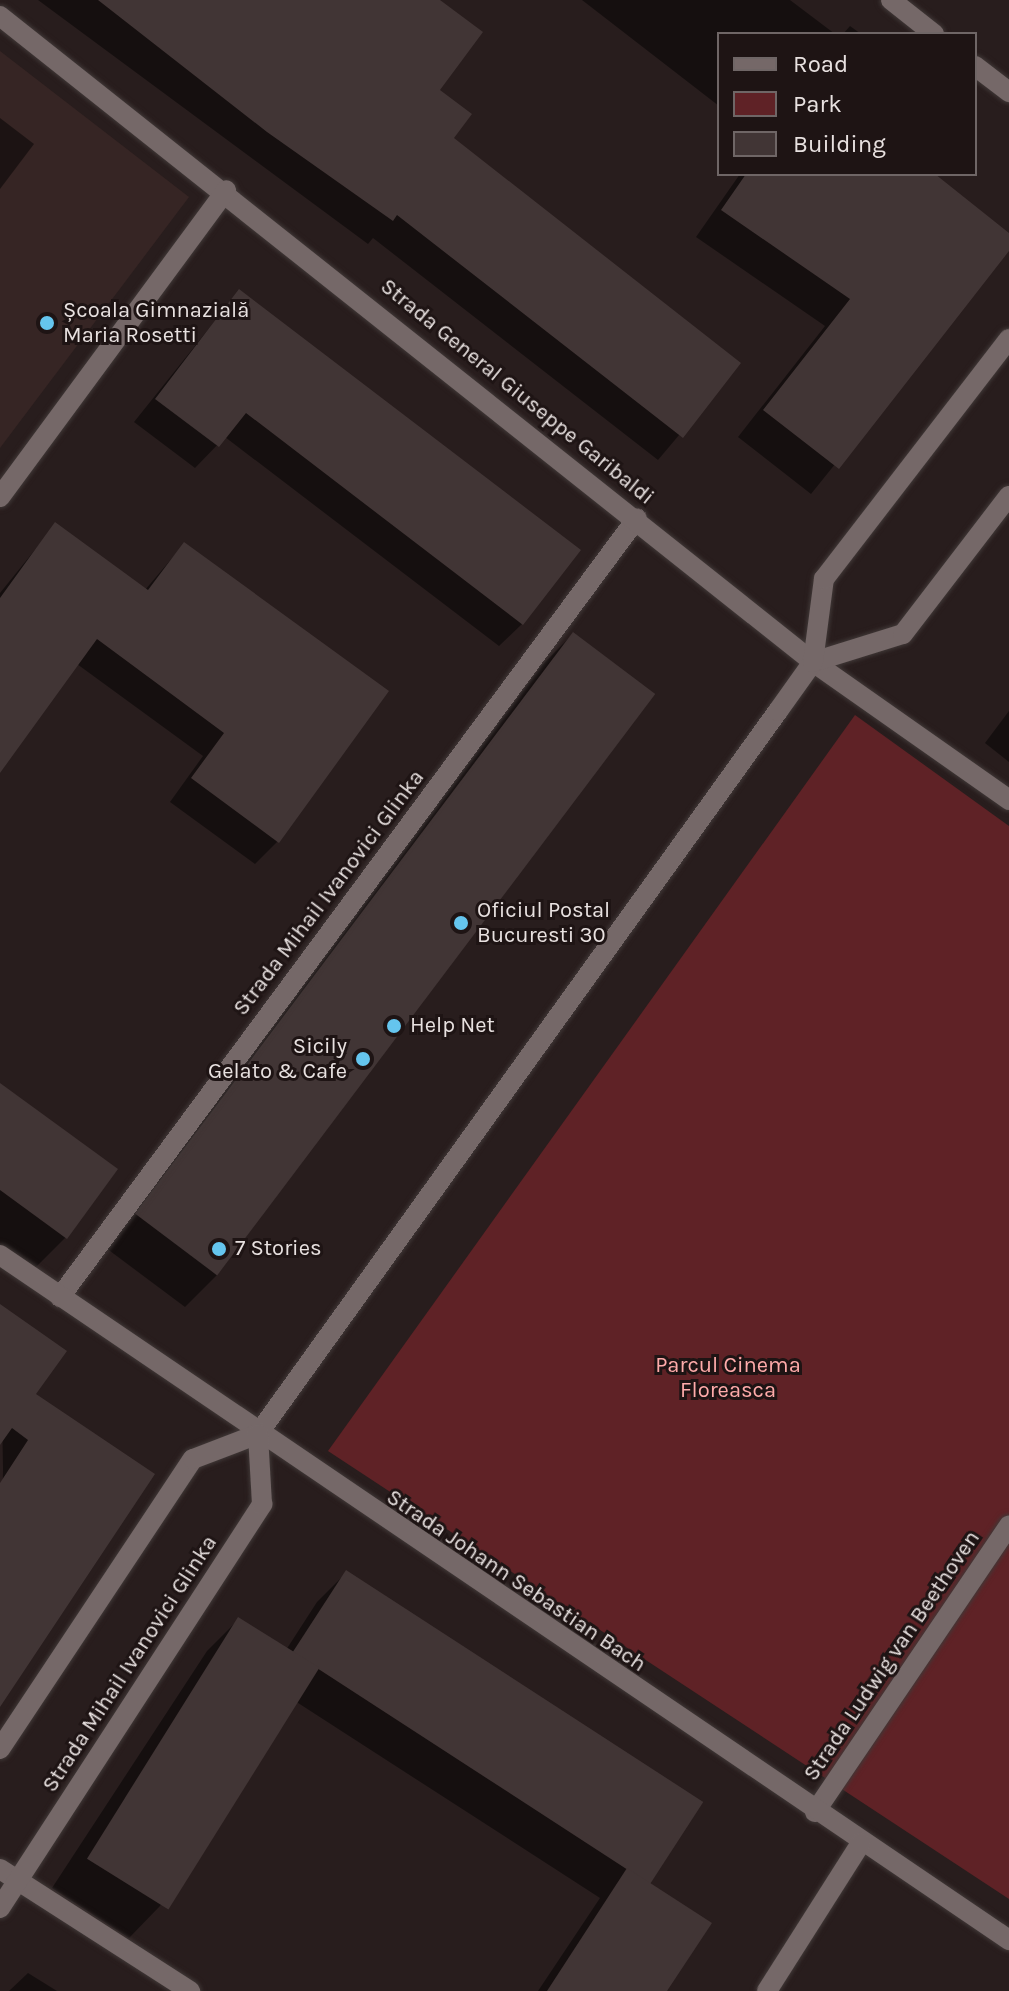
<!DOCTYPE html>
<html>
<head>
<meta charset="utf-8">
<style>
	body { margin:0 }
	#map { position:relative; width:1009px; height:1991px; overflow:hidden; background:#281d1d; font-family:Karla,sans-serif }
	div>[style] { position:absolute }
	.built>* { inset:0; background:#362524 }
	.green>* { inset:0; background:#5f2226 }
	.shadow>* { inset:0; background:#0007 }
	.building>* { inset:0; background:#413535; transform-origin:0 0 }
	.roads { filter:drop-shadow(0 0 2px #403837) drop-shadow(0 0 2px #403837) }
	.lane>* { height:20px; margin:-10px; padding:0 10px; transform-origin:10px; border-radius:10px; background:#756868 }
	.street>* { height:20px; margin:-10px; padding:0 10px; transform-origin:10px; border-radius:10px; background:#756868 }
	.secondary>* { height:20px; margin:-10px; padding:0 10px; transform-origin:10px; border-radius:10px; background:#756868 }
	.dots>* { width:22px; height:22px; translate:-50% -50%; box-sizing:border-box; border:4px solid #1e1414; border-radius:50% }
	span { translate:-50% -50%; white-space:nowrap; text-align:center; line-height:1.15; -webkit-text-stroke:6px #1e1414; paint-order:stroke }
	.poi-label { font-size:22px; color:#e8e1e0 }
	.left { translate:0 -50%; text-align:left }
	.right { translate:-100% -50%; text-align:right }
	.street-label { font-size:22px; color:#e8e1e0 }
	.park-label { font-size:22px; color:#ffabaa }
	.legend { position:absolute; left:717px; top:32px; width:260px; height:144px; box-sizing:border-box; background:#1e1414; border:2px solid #6f6666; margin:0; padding:10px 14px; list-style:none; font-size:24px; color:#e8e1e0 }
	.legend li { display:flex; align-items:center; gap:16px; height:40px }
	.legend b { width:40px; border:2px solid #6f6666 }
</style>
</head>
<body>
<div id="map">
	<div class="built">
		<div style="clip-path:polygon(0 51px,189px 197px,0 448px)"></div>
	</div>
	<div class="green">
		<div style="clip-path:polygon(855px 715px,1009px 826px,1009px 1899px,328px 1451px)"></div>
	</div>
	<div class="shadow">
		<div style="clip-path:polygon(38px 0,438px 0,437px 90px,451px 139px,739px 364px,658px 460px,373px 238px,368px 244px)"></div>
		<div style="clip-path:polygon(582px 0,790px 0,835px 34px,719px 34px,719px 106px)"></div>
		<div style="clip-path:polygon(850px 26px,861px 34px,843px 34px)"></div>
		<div style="clip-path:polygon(0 118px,34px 144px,0 189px)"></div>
		<div style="clip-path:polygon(740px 174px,932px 174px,1009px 235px,1009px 248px,811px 494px,738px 437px,825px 326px,696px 237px)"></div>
		<div style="clip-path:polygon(239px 291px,522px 624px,499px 646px,225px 437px,195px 468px,134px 422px)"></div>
		<div style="clip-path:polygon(55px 525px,145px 590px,184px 544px,277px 842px,255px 864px,170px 802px,203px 756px,77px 664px,0 770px,0 593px)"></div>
		<div style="clip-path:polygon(573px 634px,217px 1275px,185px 1307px,106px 1248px,541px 666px)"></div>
		<div style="clip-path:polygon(1009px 711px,1009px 762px,985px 743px)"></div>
		<div style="clip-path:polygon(0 1085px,66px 1237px,34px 1269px,0 1245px)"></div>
		<div style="clip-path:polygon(0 1307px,33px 1395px,0 1703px,3px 1468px)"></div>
		<div style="clip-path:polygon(346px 1573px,649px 1881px,665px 1991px,538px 1991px,600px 1898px,295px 1701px,160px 1906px,129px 1938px,52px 1888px,207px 1651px,239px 1619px,286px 1650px,317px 1602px)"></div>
		<div style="clip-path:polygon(28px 1973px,57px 1991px,9px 1991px)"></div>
	</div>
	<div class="building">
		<div style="clip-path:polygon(98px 0,440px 0,483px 32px,440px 90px,472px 114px,454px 138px,741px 363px,683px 438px,397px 215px,393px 221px,267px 132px)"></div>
		<div style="clip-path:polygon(746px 174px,935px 174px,1009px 233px,1009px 251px,839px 469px,763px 410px,850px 299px,721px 210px)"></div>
		<div style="clip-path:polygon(239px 289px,581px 550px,523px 625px,246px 413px,219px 447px,155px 399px)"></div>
		<div style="clip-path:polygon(55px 522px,148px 590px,184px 542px,389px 691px,279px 843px,191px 778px,224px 733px,97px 639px,0 773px,0 598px)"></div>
		<div style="left:573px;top:632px;width:103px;height:728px;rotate:37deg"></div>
		<div style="clip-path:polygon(0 1083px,118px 1169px,67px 1239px,0 1190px)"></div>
		<div style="clip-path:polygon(0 1304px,67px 1351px,36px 1394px,155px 1474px,0 1707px,0 1483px,28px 1440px,12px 1428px,0 1445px)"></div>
		<div style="left:346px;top:1570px;width:426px;height:98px;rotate:33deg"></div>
		<div style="left:238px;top:1617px;width:96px;height:285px;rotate:32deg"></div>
		<div style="clip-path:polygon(627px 1868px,712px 1923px,667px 1991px,547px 1991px)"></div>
	</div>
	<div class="roads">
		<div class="lane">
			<div style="left:60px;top:1297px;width:969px;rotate:-53.47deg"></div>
			<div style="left:815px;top:1812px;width:346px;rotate:-55.9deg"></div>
		</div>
		<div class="street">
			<div style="left:891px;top:0;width:55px;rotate:38.3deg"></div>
			<div style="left:0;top:16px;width:1038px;rotate:38.47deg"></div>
			<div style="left:813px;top:662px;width:240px;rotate:35.1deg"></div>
			<div style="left:975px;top:66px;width:43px;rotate:37.4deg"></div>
			<div style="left:0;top:497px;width:381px;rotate:-53.6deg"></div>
			<div style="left:0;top:1255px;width:1220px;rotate:34.17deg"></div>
			<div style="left:0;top:1869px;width:226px;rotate:32.7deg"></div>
			<div style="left:767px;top:1991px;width:175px;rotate:-57.6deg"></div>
		</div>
		<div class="secondary">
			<div style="left:813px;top:662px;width:94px;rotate:-17.3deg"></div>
			<div style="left:903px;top:634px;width:174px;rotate:-52.5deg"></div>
			<div style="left:0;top:1749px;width:348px;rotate:-56.4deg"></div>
			<div style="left:193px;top:1459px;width:70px;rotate:-21deg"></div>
			<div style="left:258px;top:1434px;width:891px;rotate:-54.28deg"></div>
			<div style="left:778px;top:711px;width:60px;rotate:-54.5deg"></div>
			<div style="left:813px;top:662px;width:84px;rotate:-82.5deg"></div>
			<div style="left:824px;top:579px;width:303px;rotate:-52.4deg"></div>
			<div style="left:0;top:1908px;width:482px;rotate:-57deg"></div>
			<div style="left:262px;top:1504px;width:70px;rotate:-93.3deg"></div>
		</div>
	</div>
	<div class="dots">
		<div style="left:47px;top:323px;background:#65c5ee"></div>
		<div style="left:461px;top:923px;background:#65c5ee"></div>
		<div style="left:394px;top:1026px;background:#65c5ee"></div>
		<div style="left:363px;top:1059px;background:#65c5ee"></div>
		<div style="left:219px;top:1249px;background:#65c5ee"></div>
	</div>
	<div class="poi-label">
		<span class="left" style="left:63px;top:323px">Școala Gimnazială<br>Maria Rosetti</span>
		<span class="left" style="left:477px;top:923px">Oficiul Postal<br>Bucuresti 30</span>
		<span class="left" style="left:410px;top:1026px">Help Net</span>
		<span class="right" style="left:347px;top:1059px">Sicily<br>Gelato &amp; Cafe</span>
		<span class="left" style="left:235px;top:1249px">7 Stories</span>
	</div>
	<div class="street-label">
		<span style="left:517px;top:392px;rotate:39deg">Strada General Giuseppe Garibaldi</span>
		<span style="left:329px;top:893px;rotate:-53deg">Strada Mihail Ivanovici Glinka</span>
		<span style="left:516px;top:1581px;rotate:34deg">Strada Johann Sebastian Bach</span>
		<span style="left:892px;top:1656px;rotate:-56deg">Strada Ludwig van Beethoven</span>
		<span style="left:130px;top:1664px;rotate:-57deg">Strada Mihail Ivanovici Glinka</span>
	</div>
	<div class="park-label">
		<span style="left:728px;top:1378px">Parcul Cinema<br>Floreasca</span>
	</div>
	<ul class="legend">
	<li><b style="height:10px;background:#756868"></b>Road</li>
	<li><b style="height:22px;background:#5f2226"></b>Park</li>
	<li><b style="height:22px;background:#413535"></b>Building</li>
	</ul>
</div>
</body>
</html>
